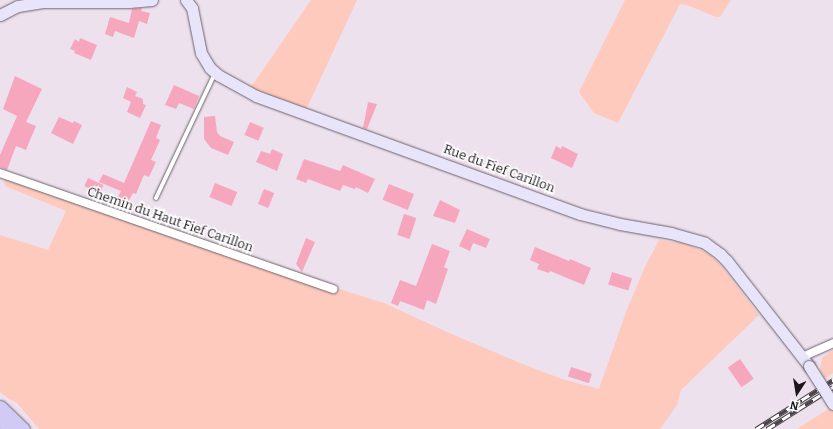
<!DOCTYPE html>
<html>
<head>
<meta charset="utf-8">
<style>
	body { margin:0 }
	#map { position:relative; width:833px; height:429px; overflow:hidden; background:#ede1ed; font-family:Bitter,serif }
	div>[style] { position:absolute }
	.green>* { inset:0; background:#fecabd }
	.building>* { inset:0; background:#f6a7be; transform-origin:0 0 }
	.roads { filter:drop-shadow(0 0 1px #6c616c) drop-shadow(0 0 1px #6c616c) }
	.lane>* { height:4px; margin:-2px; padding:0 2px; transform-origin:2px; border-radius:2px; background:#fff }
	.street>* { height:8px; margin:-4px; padding:0 4px; transform-origin:4px; border-radius:4px; background:#fff }
	.secondary>* { height:11px; margin:-5.5px; padding:0 5.5px; transform-origin:5.5px; border-radius:5.5px; background:#e8e5fa }
	.primary>* { height:13px; margin:-6.5px; padding:0 6.5px; transform-origin:6.5px; border-radius:6.5px; background:#d0caf5 }
	.rail>* { height:4.5px; margin-top:-2.25px; transform-origin:0; background:repeating-linear-gradient(90deg,#fff 0 9px,#494349 0 18px); box-sizing:border-box; border-block:1px solid #494349 }
	.bridges { filter:drop-shadow(0 0 1px #6c616c) drop-shadow(0 0 1px #6c616c) }
	.secondary-bridge>* { height:11px; margin:-5.5px; padding:0 5.5px; transform-origin:5.5px; border-radius:5.5px; background:#e8e5fa }
	span { translate:-50% -50%; white-space:nowrap; text-align:center; line-height:1.15; -webkit-text-stroke:3px #fff; paint-order:stroke }
	.street-label { font-size:13px; color:#1a161a }
	.north { position:absolute; left:777px; top:373px; width:40px; height:40px; -webkit-text-stroke:3px #fff; paint-order:stroke; rotate:192deg; font-size:11px; font-weight:700; line-height:16px; text-align:center; color:#1a161a }
	.north::after { content:''; display:block; margin:auto; width:14px; height:18px; background:#1a161a; clip-path:polygon(50% 0,100% 100%,50% 72%,0 100%) }
</style>
</head>
<body>
<div id="map">
	<div class="green">
		<div style="clip-path:polygon(311px 0,357px 0,306px 110px,251px 87px)"></div>
		<div style="clip-path:polygon(625px 0,731px 0,720px 17px,716px 17px,687px 5px,680px 4px,618px 123px,594px 113px,579px 92px)"></div>
		<div style="clip-path:polygon(6px 178px,332px 292px,339px 289px,384px 303px,447px 332px,525px 365px,562px 379px,599px 389px,626px 312px,644px 269px,659px 240px,681px 243px,701px 250px,712px 256px,723px 268px,759px 315px,681px 390px,677px 405px,660px 429px,39px 429px,17px 403px,9px 399px,0 392px,0 235px,48px 250px,66px 211px,5px 186px,4px 179px)"></div>
		<div style="clip-path:polygon(833px 350px,833px 373px,825px 379px,820px 369px,822px 358px)"></div>
		<div style="clip-path:polygon(833px 406px,833px 429px,797px 429px)"></div>
	</div>
	<div class="building">
		<div style="clip-path:polygon(142px 8px,141px 11px,150px 13px,147px 24px,139px 21px,134px 38px,115px 31px,113px 37px,105px 34px,110px 17px,129px 23px,132px 9px)"></div>
		<div style="clip-path:polygon(80px 38px,97px 45px,91px 60px,74px 53px,75px 51px,70px 49px,75px 39px,79px 42px)"></div>
		<div style="clip-path:polygon(15px 76px,42px 89px,26px 122px,36px 126px,30px 140px,26px 150px,16px 146px,7px 170px,0 167px,0 155px,17px 116px,3px 109px)"></div>
		<div style="clip-path:polygon(174px 85px,199px 96px,194px 109px,179px 103px,176px 109px,165px 105px)"></div>
		<div style="clip-path:polygon(127px 87px,137px 92px,135px 96px,143px 99px,143px 104px,146px 105px,140px 118px,127px 112px,131px 102px,123px 98px)"></div>
		<div style="clip-path:polygon(368px 102px,377px 104px,367px 129px,363px 128px)"></div>
		<div style="clip-path:polygon(215px 116px,217px 132px,220px 136px,234px 142px,228px 155px,211px 148px,204px 139px,204px 117px)"></div>
		<div style="clip-path:polygon(59px 117px,73px 123px,74px 121px,82px 125px,73px 144px,51px 133px)"></div>
		<div style="clip-path:polygon(151px 121px,161px 125px,156px 138px,160px 140px,151px 160px,156px 162px,149px 177px,144px 175px,136px 194px,133px 193px,128px 202px,118px 197px,121px 191px,99px 182px,103px 174px,124px 183px)"></div>
		<div style="left:250px;top:122px;width:15px;height:14px;rotate:23deg"></div>
		<div style="clip-path:polygon(556px 146px,561px 149px,562px 146px,578px 154px,572px 168px,551px 158px)"></div>
		<div style="clip-path:polygon(272px 149px,283px 154px,277px 171px,256px 162px,261px 151px,270px 154px)"></div>
		<div style="clip-path:polygon(304px 159px,340px 171px,343px 165px,375px 179px,368px 193px,356px 187px,355px 189px,343px 185px,340px 191px,308px 179px,306px 183px,296px 179px)"></div>
		<div style="left:88px;top:178px;width:17px;height:9px;rotate:24deg"></div>
		<div style="left:215px;top:183px;width:24px;height:15px;rotate:22deg"></div>
		<div style="left:389px;top:184px;width:27px;height:17px;rotate:22deg"></div>
		<div style="left:264px;top:189px;width:11px;height:16px;rotate:22deg"></div>
		<div style="clip-path:polygon(440px 200px,460px 210px,455px 223px,433px 216px)"></div>
		<div style="left:404px;top:214px;width:13px;height:22px;rotate:18deg"></div>
		<div style="clip-path:polygon(467px 229px,490px 239px,486px 248px,473px 243px,470px 251px,459px 246px)"></div>
		<div style="clip-path:polygon(306px 238px,315px 242px,302px 272px,296px 264px)"></div>
		<div style="clip-path:polygon(432px 244px,450px 251px,444px 267px,448px 269px,436px 304px,427px 300px,424px 310px,400px 301px,398px 306px,391px 303px,400px 280px,416px 286px)"></div>
		<div style="clip-path:polygon(535px 247px,569px 261px,570px 259px,591px 268px,584px 285px,550px 271px,549px 273px,537px 269px,539px 264px,530px 260px)"></div>
		<div style="left:612px;top:272px;width:21px;height:13px;rotate:17deg"></div>
		<div style="left:740px;top:359px;width:24px;height:15px;rotate:55deg"></div>
		<div style="left:571px;top:367px;width:22px;height:10px;rotate:18deg"></div>
	</div>
	<div class="roads">
		<div class="lane">
			<div style="left:156px;top:198px;width:138px;rotate:-64.7deg"></div>
		</div>
		<div class="street">
			<div style="left:0;top:173px;width:353px;rotate:19.2deg"></div>
			<div style="left:802px;top:357px;width:34px;rotate:-24deg"></div>
		</div>
		<div class="secondary">
			<div style="left:186px;top:0;width:10px;rotate:53deg"></div>
			<div style="left:192px;top:8px;width:46px;rotate:78.7deg"></div>
			<div style="left:201px;top:53px;width:17px;rotate:59deg"></div>
			<div style="left:210px;top:68px;width:11px;rotate:41deg"></div>
			<div style="left:218px;top:75px;width:43px;rotate:28.9deg"></div>
			<div style="left:256px;top:96px;width:345px;rotate:20deg"></div>
			<div style="left:580px;top:214px;width:41px;rotate:14deg"></div>
			<div style="left:620px;top:224px;width:52px;rotate:10deg"></div>
			<div style="left:671px;top:233px;width:35px;rotate:16deg"></div>
			<div style="left:705px;top:243px;width:19px;rotate:36deg"></div>
			<div style="left:720px;top:254px;width:10px;rotate:45deg"></div>
			<div style="left:727px;top:261px;width:133px;rotate:52deg"></div>
			<div style="left:0;top:15px;width:20px;rotate:-27deg"></div>
			<div style="left:18px;top:6px;width:25px;rotate:-9deg"></div>
			<div style="left:43px;top:2px;width:86px"></div>
			<div style="left:129px;top:2px;width:23px;rotate:-5deg"></div>
		</div>
		<div class="primary">
			<div style="left:0;top:407px;width:32px;rotate:44deg"></div>
			<div style="left:0;top:420px;width:13px;rotate:42deg"></div>
		</div>
	</div>
	<div class="rail">
		<div style="left:756px;top:429px;width:91px;rotate:-32.5deg"></div>
		<div style="left:767px;top:429px;width:78px;rotate:-32.5deg"></div>
	</div>
	<div class="bridges">
		<div class="secondary-bridge">
			<div style="left:809px;top:366px;width:45px;rotate:57.7deg"></div>
		</div>
	</div>
	<div class="street-label">
		<span style="left:499px;top:169px;rotate:20deg">Rue du Fief Carillon</span>
		<span style="left:170px;top:220px;rotate:19deg">Chemin du Haut Fief Carillon</span>
	</div>
	<div class="north">N</div>
</div>
</body>
</html>
